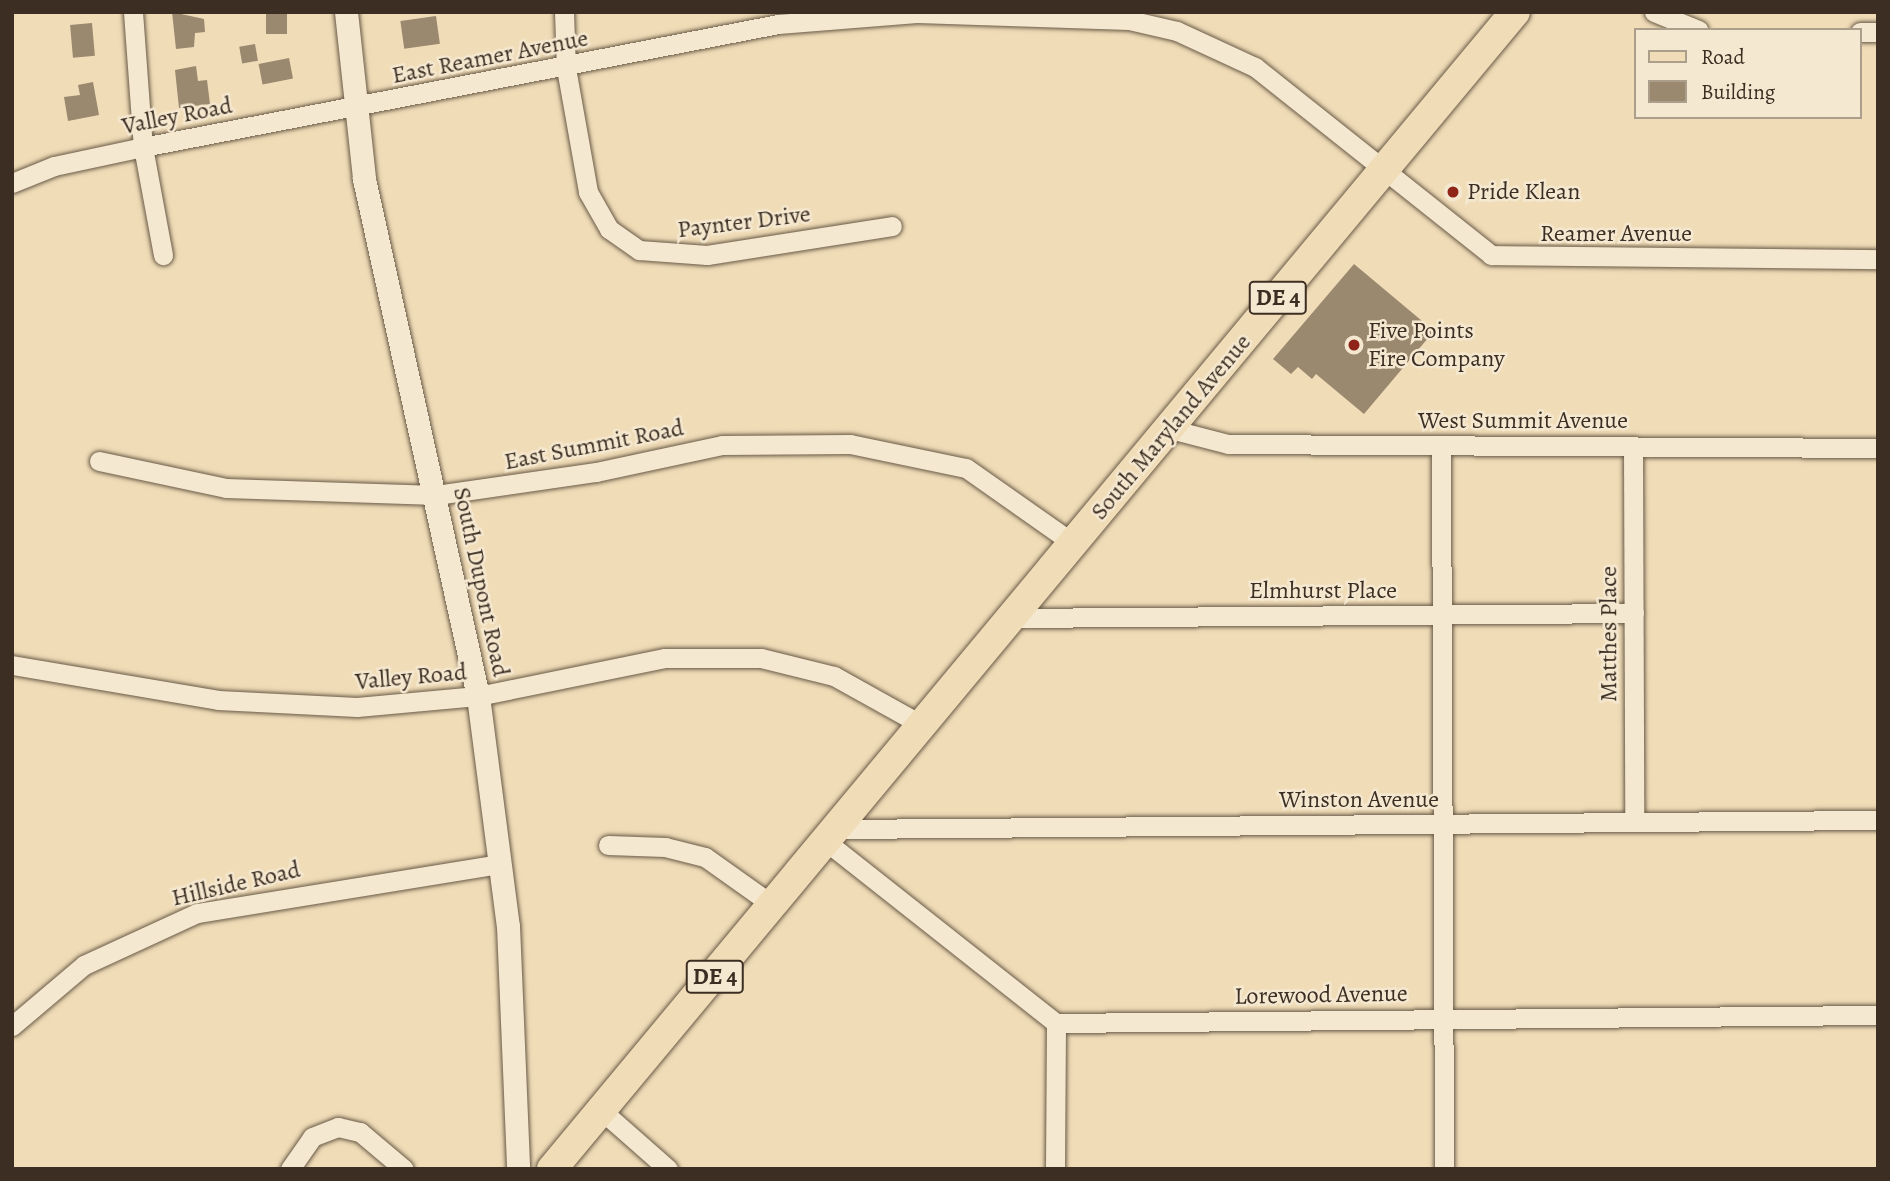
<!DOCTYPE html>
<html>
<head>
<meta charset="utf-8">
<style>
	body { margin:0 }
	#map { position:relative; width:1890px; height:1181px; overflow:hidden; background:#f0dcb7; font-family:Alegreya,serif }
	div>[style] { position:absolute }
	.building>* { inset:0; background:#9a886f; transform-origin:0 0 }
	.roads { filter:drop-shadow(0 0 2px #695a47) drop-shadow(0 0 2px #695a47) }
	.minor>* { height:19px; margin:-9.5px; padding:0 9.5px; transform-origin:9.5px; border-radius:9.5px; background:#f5e8d0 }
	.tertiary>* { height:23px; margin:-11.5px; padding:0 11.5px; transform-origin:11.5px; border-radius:11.5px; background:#f5e8d0 }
	.primary>* { height:30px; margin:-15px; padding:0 15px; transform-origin:15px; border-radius:15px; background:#f0dcb7 }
	.dots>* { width:19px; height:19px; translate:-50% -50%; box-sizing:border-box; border:4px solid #f5e8d0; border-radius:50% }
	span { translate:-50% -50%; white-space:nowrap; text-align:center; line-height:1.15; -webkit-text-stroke:5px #f5e8d0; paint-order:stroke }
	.shield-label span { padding:2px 5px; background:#f5e8d0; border:2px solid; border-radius:5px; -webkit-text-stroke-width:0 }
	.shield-label { font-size:23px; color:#3c2e22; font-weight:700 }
	.street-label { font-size:24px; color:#3c2e22 }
	.poi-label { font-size:24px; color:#3c2e22 }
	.left { translate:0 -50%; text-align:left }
	.frame { position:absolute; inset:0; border:14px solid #3c2e22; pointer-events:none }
	.legend { position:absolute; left:1634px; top:28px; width:228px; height:91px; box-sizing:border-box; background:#f5e8d0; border:2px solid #ab9e8a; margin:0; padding:9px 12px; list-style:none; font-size:21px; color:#3c2e22 }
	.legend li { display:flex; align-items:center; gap:14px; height:35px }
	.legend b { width:35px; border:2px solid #ab9e8a }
</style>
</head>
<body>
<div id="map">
	<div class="building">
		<div style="clip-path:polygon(172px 12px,204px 19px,205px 32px,195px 33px,194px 47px,176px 49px)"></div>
		<div style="left:266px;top:12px;width:21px;height:22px"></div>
		<div style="left:436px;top:16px;width:28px;height:36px;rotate:82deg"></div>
		<div style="left:92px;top:23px;width:33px;height:22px;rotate:85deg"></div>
		<div style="left:255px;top:44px;width:17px;height:16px;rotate:80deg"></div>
		<div style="left:289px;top:58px;width:21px;height:31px;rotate:79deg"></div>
		<div style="clip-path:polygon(196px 66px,198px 81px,207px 80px,210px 104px,179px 108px,175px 70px)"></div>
		<div style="clip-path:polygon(93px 82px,99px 115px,68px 121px,64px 97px,80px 95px,78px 85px)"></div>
		<div style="clip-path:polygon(1354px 264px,1434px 331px,1364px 414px,1316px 374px,1312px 379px,1298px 367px,1291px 374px,1273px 359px)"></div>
	</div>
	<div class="roads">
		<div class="minor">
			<div style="left:133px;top:12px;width:135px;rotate:85.8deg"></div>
			<div style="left:143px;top:147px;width:110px;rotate:79.5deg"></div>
			<div style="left:564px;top:12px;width:56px;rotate:88deg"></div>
			<div style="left:566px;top:68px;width:126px;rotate:79.9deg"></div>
			<div style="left:588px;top:192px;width:43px;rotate:60.4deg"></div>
			<div style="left:609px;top:229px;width:37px;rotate:35deg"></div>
			<div style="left:639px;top:250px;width:68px;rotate:4.2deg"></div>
			<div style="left:707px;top:255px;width:187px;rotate:-8.9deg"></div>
			<div style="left:1654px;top:12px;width:48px;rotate:22.2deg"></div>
			<div style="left:1860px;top:32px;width:18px"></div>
			<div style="left:12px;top:183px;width:45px;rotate:-22deg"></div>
			<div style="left:54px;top:166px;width:91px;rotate:-12.1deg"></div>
			<div style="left:143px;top:147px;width:647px;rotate:-10.96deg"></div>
			<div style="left:778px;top:24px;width:139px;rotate:-4.5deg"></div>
			<div style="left:917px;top:13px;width:212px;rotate:1.9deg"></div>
			<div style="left:1129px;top:20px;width:49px;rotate:12.9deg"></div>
			<div style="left:1177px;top:31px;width:86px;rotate:24.8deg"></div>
			<div style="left:1255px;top:67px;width:302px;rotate:38.5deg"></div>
			<div style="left:1491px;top:255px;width:387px;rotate:0.6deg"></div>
			<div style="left:1170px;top:429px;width:60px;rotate:14.5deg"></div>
			<div style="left:1228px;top:444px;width:650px;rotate:0.35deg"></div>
			<div style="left:1441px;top:445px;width:724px;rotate:89.76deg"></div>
			<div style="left:1633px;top:447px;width:375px;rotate:89.8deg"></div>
			<div style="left:99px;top:461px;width:130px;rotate:12deg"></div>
			<div style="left:226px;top:488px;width:210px;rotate:1.9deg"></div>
			<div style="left:436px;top:495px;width:162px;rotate:-8.2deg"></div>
			<div style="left:596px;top:472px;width:129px;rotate:-12.1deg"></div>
			<div style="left:722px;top:445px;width:128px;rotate:-0.4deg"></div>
			<div style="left:850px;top:444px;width:118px;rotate:11.7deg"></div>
			<div style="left:966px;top:468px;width:132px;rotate:35.1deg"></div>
			<div style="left:1012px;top:618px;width:622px;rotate:-0.46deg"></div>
			<div style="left:12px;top:665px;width:209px;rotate:9.6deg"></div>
			<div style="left:218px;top:700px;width:139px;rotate:2.9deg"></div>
			<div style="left:357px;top:707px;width:121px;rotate:-5.2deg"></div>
			<div style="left:478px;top:696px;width:191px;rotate:-11.5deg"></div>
			<div style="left:665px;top:658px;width:96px"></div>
			<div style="left:761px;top:658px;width:75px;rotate:13.9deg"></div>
			<div style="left:834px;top:676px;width:103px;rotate:29.1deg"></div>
			<div style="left:840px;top:829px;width:1038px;rotate:-0.5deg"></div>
			<div style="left:828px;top:843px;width:290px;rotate:38.3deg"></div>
			<div style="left:1056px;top:1023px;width:822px;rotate:-0.56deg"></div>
			<div style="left:608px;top:845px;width:57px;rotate:2deg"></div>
			<div style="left:665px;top:847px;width:41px;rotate:14deg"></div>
			<div style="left:705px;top:857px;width:85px;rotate:35.4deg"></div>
			<div style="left:12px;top:1026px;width:94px;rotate:-40.3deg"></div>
			<div style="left:84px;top:965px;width:124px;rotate:-24.7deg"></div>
			<div style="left:197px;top:913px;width:307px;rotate:-9.2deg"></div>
			<div style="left:602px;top:1111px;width:88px;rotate:41.3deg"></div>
			<div style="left:290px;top:1169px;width:39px;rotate:-55deg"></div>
			<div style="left:312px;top:1137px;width:28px;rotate:-21deg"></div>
			<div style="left:338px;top:1127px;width:23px;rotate:13deg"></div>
			<div style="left:360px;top:1132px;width:57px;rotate:40.1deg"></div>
			<div style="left:1055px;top:1169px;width:146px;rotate:-89.6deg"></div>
		</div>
		<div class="tertiary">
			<div style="left:346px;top:12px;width:168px;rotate:83.8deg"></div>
			<div style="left:364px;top:179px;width:529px;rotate:77.57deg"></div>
			<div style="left:478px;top:696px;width:232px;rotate:82.6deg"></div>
			<div style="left:508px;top:926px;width:243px;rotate:87.6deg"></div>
		</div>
		<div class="primary">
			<div style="left:552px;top:1169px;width:1505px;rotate:-50.23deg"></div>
		</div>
	</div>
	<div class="dots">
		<div style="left:1453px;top:192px;background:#8f2418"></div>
		<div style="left:1354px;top:345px;background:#8f2418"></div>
	</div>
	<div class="shield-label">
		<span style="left:1278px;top:298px">DE 4</span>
		<span style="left:715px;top:977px">DE 4</span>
	</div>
	<div class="street-label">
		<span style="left:490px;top:57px;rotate:-11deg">East Reamer Avenue</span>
		<span style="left:177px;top:116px;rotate:-11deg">Valley Road</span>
		<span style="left:744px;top:222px;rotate:-7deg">Paynter Drive</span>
		<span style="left:1616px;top:234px">Reamer Avenue</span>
		<span style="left:1523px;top:421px">West Summit Avenue</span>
		<span style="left:1171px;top:427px;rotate:-50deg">South Maryland Avenue</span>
		<span style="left:594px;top:445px;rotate:-11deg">East Summit Road</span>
		<span style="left:481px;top:582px;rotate:78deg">South Dupont Road</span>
		<span style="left:1323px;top:591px">Elmhurst Place</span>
		<span style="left:1609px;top:634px;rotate:-90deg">Matthes Place</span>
		<span style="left:411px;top:677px;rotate:-5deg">Valley Road</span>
		<span style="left:1359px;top:800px">Winston Avenue</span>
		<span style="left:236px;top:884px;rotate:-13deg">Hillside Road</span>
		<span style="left:1321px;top:995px;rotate:-1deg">Lorewood Avenue</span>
	</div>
	<div class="poi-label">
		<span class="left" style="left:1467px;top:192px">Pride Klean</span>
		<span class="left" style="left:1368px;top:345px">Five Points<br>Fire Company</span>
	</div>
	<div class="frame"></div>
	<ul class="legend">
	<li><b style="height:9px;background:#f0dcb7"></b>Road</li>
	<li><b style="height:19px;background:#9a886f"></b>Building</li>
	</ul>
</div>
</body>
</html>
